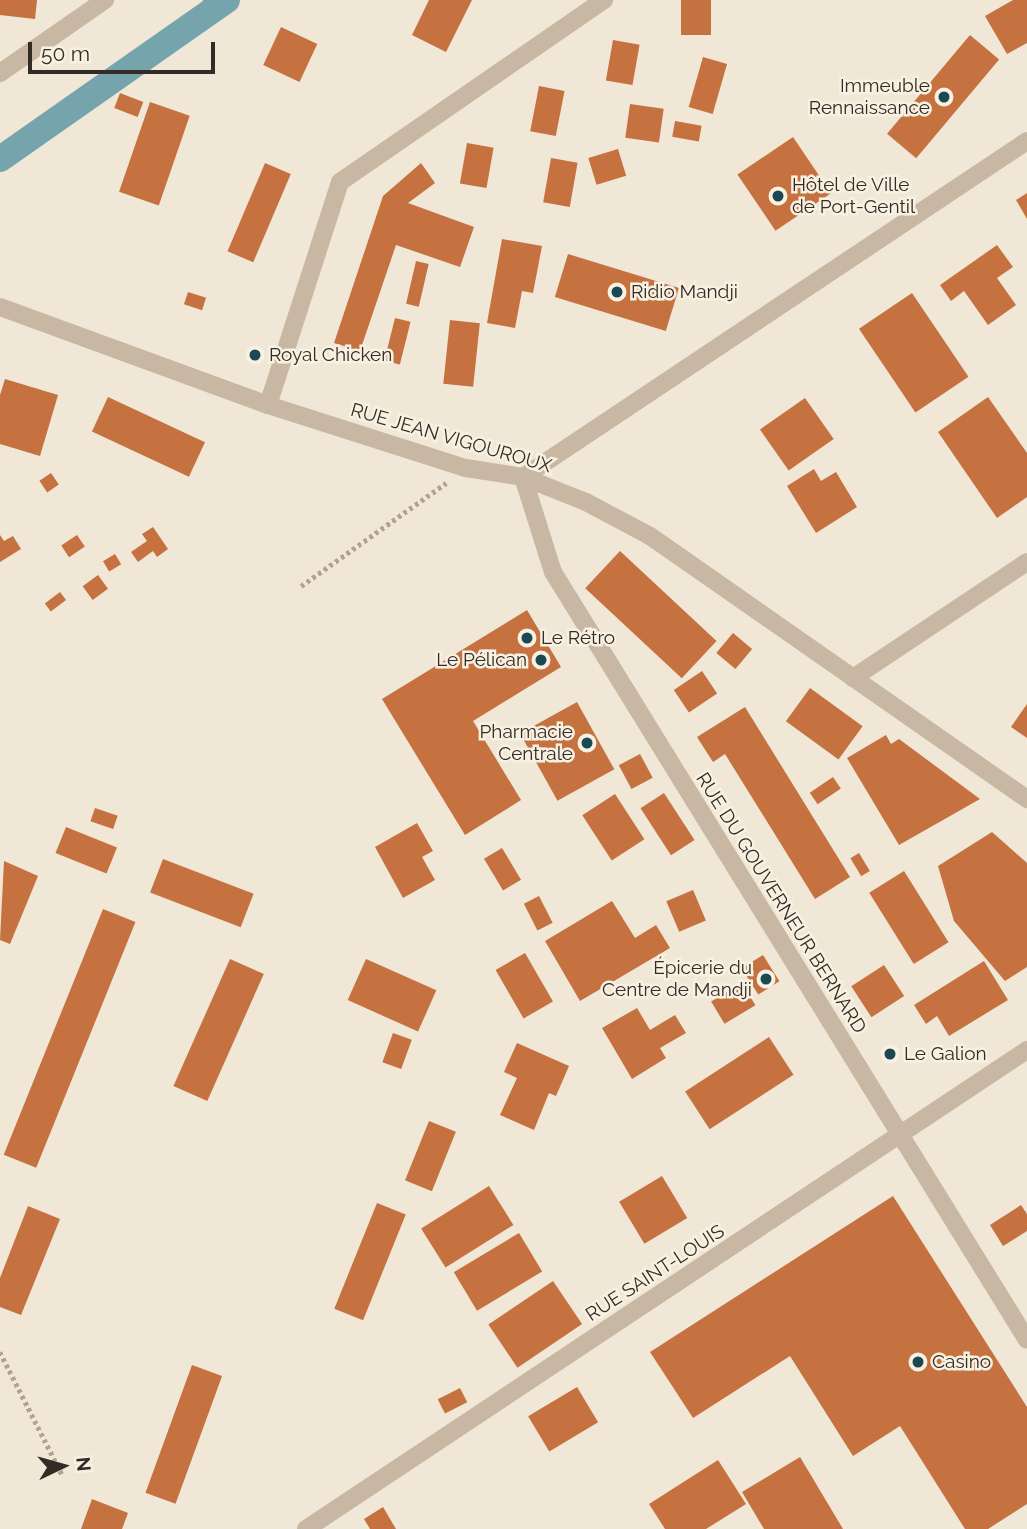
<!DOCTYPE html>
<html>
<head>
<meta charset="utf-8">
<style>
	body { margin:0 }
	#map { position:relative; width:1027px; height:1529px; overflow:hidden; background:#f0e7d6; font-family:Raleway,sans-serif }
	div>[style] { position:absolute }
	.stream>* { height:8px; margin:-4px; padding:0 4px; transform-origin:4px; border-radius:4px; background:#76a4ad }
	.canal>* { height:26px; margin:-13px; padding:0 13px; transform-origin:13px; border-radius:13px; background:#76a4ad }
	.building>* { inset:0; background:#c57140; transform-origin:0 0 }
	.path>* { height:4.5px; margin-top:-2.25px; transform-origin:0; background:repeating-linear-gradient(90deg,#b3a38d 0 3.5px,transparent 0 7px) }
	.minor>* { height:18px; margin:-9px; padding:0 9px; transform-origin:9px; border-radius:9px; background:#c8b8a3 }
	.dots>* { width:19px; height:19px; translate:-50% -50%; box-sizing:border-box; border:4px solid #f8f1e2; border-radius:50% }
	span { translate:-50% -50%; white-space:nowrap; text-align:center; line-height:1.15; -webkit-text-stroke:5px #f8f1e2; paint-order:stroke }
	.poi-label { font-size:19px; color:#332b25 }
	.right { translate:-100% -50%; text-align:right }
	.left { translate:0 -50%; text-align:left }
	.street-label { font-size:19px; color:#332b25 }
	.north { position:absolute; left:28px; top:1431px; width:70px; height:70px; -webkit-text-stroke:5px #f8f1e2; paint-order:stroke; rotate:85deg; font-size:19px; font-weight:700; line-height:28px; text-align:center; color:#332b25 }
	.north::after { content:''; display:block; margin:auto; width:24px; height:32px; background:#332b25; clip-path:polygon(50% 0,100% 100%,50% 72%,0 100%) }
	.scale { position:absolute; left:28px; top:42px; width:187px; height:32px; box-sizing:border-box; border:4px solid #332b25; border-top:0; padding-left:9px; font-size:21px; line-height:24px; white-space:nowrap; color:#332b25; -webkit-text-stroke:5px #f8f1e2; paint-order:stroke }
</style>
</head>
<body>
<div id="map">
	<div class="stream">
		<div style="left:207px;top:0;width:11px;rotate:52deg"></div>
	</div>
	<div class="canal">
		<div style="left:0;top:159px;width:277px;rotate:-35deg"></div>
	</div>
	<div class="building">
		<div style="clip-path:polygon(0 0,37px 0,35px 19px,0 15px)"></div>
		<div style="clip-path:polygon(429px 0,472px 0,446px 52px,412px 35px)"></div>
		<div style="left:681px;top:0;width:30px;height:35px"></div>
		<div style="clip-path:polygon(1013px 0,1027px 0,1027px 43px,1007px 54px,985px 16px)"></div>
		<div style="left:281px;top:27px;width:40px;height:42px;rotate:25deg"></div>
		<div style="left:970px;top:35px;width:38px;height:129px;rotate:40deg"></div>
		<div style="left:613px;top:40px;width:27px;height:41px;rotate:10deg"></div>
		<div style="left:703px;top:57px;width:25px;height:52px;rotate:16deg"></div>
		<div style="left:539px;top:86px;width:26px;height:46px;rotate:11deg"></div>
		<div style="left:120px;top:93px;width:25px;height:16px;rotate:21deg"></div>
		<div style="left:150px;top:102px;width:42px;height:95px;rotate:19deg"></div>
		<div style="left:630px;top:104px;width:34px;height:34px;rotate:8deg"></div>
		<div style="left:675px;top:121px;width:27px;height:16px;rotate:10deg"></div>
		<div style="left:793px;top:137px;width:68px;height:67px;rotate:56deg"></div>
		<div style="left:467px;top:143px;width:27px;height:41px;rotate:10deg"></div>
		<div style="left:618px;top:149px;width:28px;height:31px;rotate:73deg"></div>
		<div style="left:551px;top:158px;width:27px;height:45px;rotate:10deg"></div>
		<div style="left:265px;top:163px;width:28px;height:96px;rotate:23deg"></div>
		<div style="clip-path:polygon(421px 163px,435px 183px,408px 203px,474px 227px,460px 267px,396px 245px,360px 351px,334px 343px,383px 196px)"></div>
		<div style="clip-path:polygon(1027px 193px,1027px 219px,1016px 200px)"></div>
		<div style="clip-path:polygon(502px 239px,542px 246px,533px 293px,522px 291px,515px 328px,487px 323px)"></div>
		<div style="clip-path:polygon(997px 245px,1013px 267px,997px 278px,1016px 305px,988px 325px,964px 291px,951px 301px,940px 285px)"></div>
		<div style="left:568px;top:254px;width:116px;height:45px;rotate:17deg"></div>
		<div style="left:416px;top:261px;width:13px;height:44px;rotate:13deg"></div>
		<div style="left:188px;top:292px;width:19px;height:13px;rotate:18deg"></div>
		<div style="left:912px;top:293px;width:101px;height:64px;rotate:56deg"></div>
		<div style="left:395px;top:318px;width:16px;height:44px;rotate:14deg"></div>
		<div style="left:450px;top:320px;width:30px;height:64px;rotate:6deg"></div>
		<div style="clip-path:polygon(5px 379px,58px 395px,40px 456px,0 444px,0 395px)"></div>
		<div style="left:108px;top:397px;width:107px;height:38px;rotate:25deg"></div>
		<div style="clip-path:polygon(988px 397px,1027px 453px,1027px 497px,997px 518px,938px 432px)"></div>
		<div style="left:805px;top:398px;width:50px;height:55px;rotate:55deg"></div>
		<div style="clip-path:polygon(814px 469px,821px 481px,836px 472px,857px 507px,816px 533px,787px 486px)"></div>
		<div style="left:51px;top:473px;width:14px;height:14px;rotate:56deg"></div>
		<div style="clip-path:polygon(153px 527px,168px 549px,157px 557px,153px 551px,138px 562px,131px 552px,147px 541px,142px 534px)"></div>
		<div style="clip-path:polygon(0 535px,4px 541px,13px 536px,21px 549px,0 562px)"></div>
		<div style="left:77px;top:535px;width:14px;height:19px;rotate:56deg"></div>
		<div style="left:620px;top:551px;width:132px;height:51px;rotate:43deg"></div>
		<div style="left:115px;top:554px;width:12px;height:14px;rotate:59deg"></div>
		<div style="left:98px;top:575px;width:17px;height:19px;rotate:54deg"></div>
		<div style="left:60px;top:592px;width:10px;height:19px;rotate:53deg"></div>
		<div style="clip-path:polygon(527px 610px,561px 667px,473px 721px,521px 800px,465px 835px,382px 699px)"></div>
		<div style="left:733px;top:633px;width:25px;height:26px;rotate:40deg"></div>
		<div style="left:702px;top:671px;width:27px;height:34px;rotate:56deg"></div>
		<div style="left:810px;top:688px;width:65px;height:41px;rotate:36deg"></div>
		<div style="left:577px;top:702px;width:77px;height:65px;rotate:61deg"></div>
		<div style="clip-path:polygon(1027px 704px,1027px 738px,1011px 727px)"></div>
		<div style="clip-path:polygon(745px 707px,850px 877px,815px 899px,725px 754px,713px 762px,697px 737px)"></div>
		<div style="clip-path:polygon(886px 735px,891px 744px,899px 739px,980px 799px,899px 845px,847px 758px)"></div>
		<div style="left:640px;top:754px;width:27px;height:24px;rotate:62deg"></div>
		<div style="left:833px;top:777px;width:14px;height:28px;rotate:56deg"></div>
		<div style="left:664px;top:793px;width:56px;height:28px;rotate:57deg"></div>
		<div style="left:615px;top:794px;width:54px;height:39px;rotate:57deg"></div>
		<div style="left:95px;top:808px;width:24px;height:14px;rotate:19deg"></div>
		<div style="clip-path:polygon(417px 823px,433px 851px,422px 857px,435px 880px,403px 898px,375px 847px)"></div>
		<div style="left:66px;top:827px;width:55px;height:28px;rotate:22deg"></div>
		<div style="clip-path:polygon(992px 832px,1027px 863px,1027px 967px,1005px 981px,954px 921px,938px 866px)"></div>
		<div style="left:502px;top:848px;width:37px;height:21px;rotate:59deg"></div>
		<div style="left:859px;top:853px;width:21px;height:10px;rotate:59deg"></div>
		<div style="left:163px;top:859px;width:97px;height:36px;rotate:21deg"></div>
		<div style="clip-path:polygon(4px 861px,38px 876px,10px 944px,0 940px)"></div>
		<div style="left:904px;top:871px;width:84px;height:41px;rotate:58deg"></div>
		<div style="left:693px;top:890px;width:33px;height:29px;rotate:67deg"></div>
		<div style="left:539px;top:896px;width:30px;height:17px;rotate:63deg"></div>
		<div style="clip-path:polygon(612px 901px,635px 938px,656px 925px,670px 948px,580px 1001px,545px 941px)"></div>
		<div style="left:103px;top:909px;width:35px;height:265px;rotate:22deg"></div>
		<div style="left:525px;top:953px;width:56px;height:34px;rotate:60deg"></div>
		<div style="left:763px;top:955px;width:31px;height:25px;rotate:58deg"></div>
		<div style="left:230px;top:959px;width:37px;height:139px;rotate:24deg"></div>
		<div style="left:366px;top:959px;width:77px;height:45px;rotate:24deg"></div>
		<div style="clip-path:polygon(984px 961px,1008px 1000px,949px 1036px,937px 1016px,926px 1024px,914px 1005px)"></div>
		<div style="left:884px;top:965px;width:37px;height:39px;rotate:57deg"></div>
		<div style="left:742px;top:983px;width:26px;height:36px;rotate:59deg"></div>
		<div style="clip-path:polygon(637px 1008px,650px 1030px,675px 1015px,686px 1033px,660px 1048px,666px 1058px,632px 1079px,602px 1028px)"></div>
		<div style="left:393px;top:1033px;width:20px;height:31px;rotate:20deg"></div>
		<div style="left:769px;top:1037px;width:45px;height:100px;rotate:57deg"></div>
		<div style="clip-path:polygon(517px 1043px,569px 1066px,556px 1096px,549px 1093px,534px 1130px,500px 1115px,517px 1078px,504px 1072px)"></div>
		<div style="left:429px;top:1121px;width:29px;height:64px;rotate:22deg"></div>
		<div style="left:662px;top:1176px;width:49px;height:50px;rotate:59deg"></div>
		<div style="left:489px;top:1186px;width:46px;height:80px;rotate:58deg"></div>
		<div style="clip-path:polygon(893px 1196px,1027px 1407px,1027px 1504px,988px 1529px,965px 1529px,900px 1426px,853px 1456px,790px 1356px,693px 1418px,650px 1352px)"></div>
		<div style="left:377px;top:1203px;width:31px;height:114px;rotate:22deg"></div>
		<div style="clip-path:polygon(1021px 1205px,1027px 1214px,1027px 1231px,1003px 1246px,990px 1225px)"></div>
		<div style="clip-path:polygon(28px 1206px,60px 1219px,21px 1315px,0 1307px,0 1278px)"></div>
		<div style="left:519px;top:1233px;width:45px;height:76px;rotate:59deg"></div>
		<div style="left:553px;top:1281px;width:52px;height:78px;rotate:56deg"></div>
		<div style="left:192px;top:1365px;width:32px;height:136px;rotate:20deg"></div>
		<div style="left:577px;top:1387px;width:41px;height:57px;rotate:59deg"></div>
		<div style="left:460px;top:1388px;width:16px;height:25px;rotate:63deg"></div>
		<div style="clip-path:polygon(800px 1457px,843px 1529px,764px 1529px,742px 1492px)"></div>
		<div style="clip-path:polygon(718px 1460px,746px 1504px,706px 1529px,665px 1529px,649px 1504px)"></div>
		<div style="clip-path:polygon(92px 1499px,128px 1513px,122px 1529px,81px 1529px)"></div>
		<div style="clip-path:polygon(383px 1507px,396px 1529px,370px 1529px,364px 1519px)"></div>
	</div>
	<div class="path">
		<div style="left:301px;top:586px;width:178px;rotate:-35.4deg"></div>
		<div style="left:0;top:1352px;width:137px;rotate:63.1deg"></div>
	</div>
	<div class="minor">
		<div style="left:0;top:73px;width:128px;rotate:-34.8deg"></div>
		<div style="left:1027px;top:141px;width:606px;rotate:146.31deg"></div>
		<div style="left:523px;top:477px;width:100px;rotate:72.5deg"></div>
		<div style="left:553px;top:572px;width:902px;rotate:58.32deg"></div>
		<div style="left:0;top:307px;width:285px;rotate:20.1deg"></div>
		<div style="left:268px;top:405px;width:208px;rotate:17.7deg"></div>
		<div style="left:466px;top:468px;width:58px;rotate:9deg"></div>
		<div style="left:523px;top:477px;width:68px;rotate:21.6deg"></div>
		<div style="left:586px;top:502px;width:72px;rotate:28deg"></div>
		<div style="left:650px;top:536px;width:460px;rotate:34.9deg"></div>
		<div style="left:268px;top:405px;width:234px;rotate:-72.1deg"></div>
		<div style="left:340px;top:182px;width:321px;rotate:-34.6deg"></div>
		<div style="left:853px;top:678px;width:209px;rotate:-33.7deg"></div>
		<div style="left:306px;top:1529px;width:866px;rotate:-33.6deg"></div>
	</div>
	<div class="dots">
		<div style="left:944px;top:97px;background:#1b4953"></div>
		<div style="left:778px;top:196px;background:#1b4953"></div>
		<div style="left:617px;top:292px;background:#1b4953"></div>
		<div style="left:255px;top:355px;background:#1b4953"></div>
		<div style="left:527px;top:638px;background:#1b4953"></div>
		<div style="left:541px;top:660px;background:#1b4953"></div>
		<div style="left:587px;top:743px;background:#1b4953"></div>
		<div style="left:766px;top:979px;background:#1b4953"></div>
		<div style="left:890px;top:1054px;background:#1b4953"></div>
		<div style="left:918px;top:1362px;background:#1b4953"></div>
	</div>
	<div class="poi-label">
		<span class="right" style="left:930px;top:97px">Immeuble<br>Rennaissance</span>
		<span class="left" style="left:792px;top:196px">Hôtel de Ville<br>de Port-Gentil</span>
		<span class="left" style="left:631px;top:292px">Ridio Mandji</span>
		<span class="left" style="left:269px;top:355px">Royal Chicken</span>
		<span class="left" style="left:541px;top:638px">Le Rétro</span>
		<span class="right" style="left:527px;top:660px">Le Pélican</span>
		<span class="right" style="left:573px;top:743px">Pharmacie<br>Centrale</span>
		<span class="right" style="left:752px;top:979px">Épicerie du<br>Centre de Mandji</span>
		<span class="left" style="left:904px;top:1054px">Le Galion</span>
		<span class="left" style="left:932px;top:1362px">Casino</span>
	</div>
	<div class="street-label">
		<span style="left:451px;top:438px;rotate:16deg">RUE JEAN VIGOUROUX</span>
		<span style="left:781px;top:903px;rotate:58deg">RUE DU GOUVERNEUR BERNARD</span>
		<span style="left:655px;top:1273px;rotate:-33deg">RUE SAINT-LOUIS</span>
	</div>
	<div class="north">N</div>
	<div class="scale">50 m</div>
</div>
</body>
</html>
